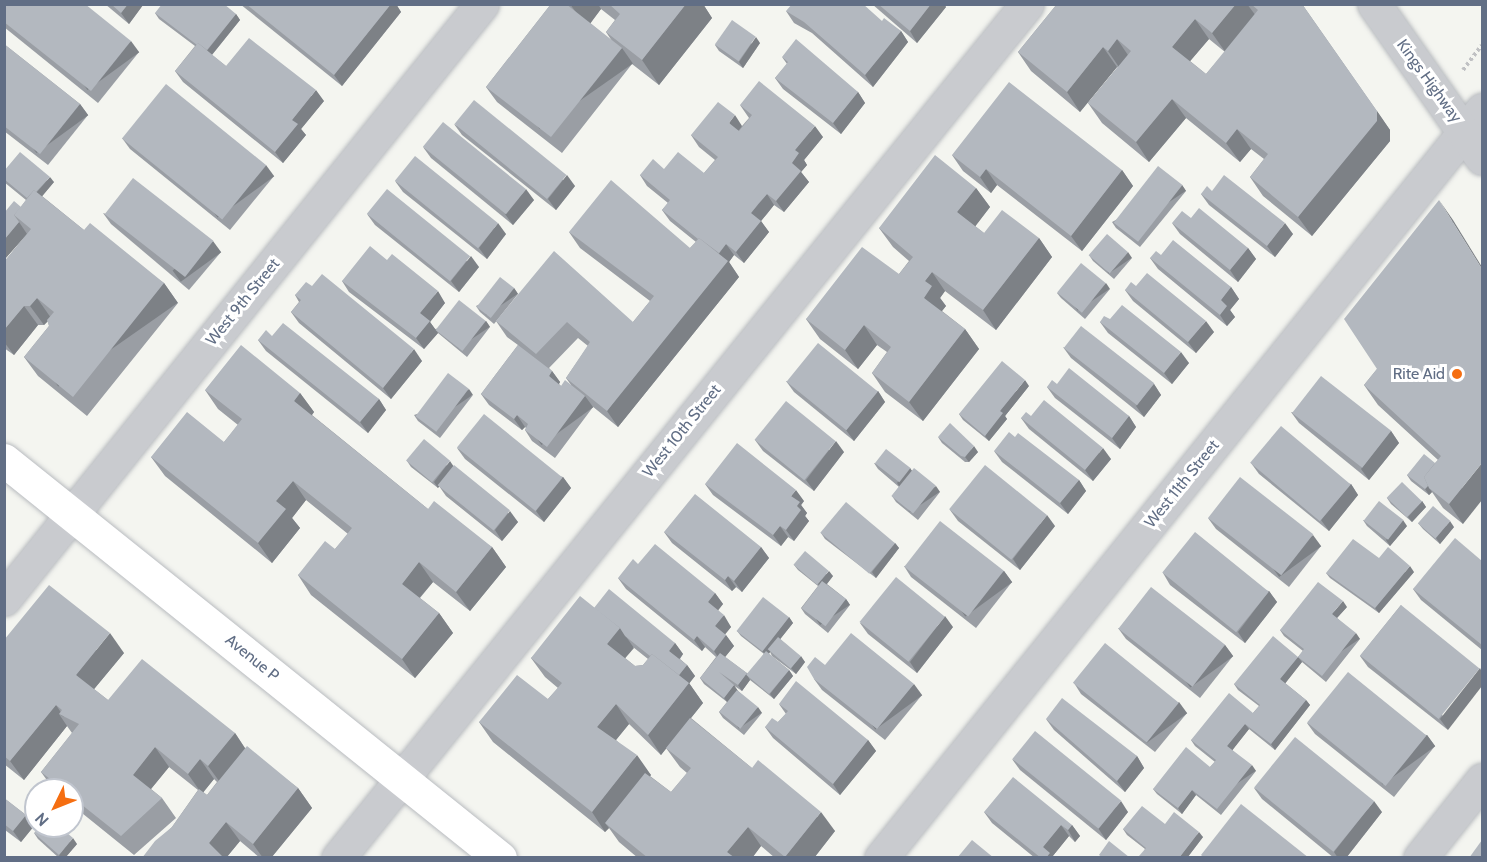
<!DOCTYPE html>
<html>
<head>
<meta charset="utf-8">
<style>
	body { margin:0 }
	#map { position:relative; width:1487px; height:862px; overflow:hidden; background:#f4f5f0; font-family:Cabin,sans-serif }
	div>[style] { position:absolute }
	.path>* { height:4px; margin-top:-2px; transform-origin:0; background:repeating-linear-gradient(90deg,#c0c1c3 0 3px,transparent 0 6px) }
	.roads { filter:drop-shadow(0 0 2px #b9bcc0) drop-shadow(0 0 2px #b9bcc0) }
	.minor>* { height:33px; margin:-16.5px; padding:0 16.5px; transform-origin:16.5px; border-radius:16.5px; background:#c9cbcf }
	.tertiary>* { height:33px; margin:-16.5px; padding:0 16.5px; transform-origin:16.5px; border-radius:16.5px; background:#c9cbcf }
	.primary>* { height:33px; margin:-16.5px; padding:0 16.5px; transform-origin:16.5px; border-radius:16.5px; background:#fff }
	.wall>* { inset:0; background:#9a9ea4 }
	.shaded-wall>* { inset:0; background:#7d8186; transform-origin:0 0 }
	.building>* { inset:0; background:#b3b8bf; transform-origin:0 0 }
	.dots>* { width:16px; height:16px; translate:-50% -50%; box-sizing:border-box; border:3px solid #fff; border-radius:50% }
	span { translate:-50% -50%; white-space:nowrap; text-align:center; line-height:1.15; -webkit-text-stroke:6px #fff; paint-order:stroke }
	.street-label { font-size:16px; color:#616e85 }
	.poi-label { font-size:16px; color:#616e85 }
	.right { translate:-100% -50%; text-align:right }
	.frame { position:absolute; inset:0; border:6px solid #616e85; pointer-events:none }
	.north { position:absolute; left:24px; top:778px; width:60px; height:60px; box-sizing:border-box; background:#fff; border:2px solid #c0c5ce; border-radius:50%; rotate:227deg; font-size:16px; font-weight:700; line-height:24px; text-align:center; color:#616e85 }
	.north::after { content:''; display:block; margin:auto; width:21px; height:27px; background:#f56e11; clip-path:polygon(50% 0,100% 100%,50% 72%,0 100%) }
</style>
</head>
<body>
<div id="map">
	<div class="path">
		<div style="left:1463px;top:70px;width:31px;rotate:-53deg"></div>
	</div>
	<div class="roads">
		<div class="minor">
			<div style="left:4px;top:599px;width:763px;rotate:-51.22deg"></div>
			<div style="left:338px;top:858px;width:1097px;rotate:-51.1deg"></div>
			<div style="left:881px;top:858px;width:960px;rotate:-51.22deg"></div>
			<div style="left:1420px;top:858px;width:100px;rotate:-51.5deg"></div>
		</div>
		<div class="tertiary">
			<div style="left:1374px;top:4px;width:188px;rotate:55deg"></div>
		</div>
		<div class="primary">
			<div style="left:4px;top:460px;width:636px;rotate:38.74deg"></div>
		</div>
	</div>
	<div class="wall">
		<div style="clip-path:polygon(4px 4px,139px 52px,98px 103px,4px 27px)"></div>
		<div style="clip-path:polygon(105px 4px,143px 4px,143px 5px,129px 24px)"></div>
		<div style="clip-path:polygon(240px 4px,396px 4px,401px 12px,342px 86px)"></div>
		<div style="clip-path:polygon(evenodd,551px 4px,703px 4px,712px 18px,659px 85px,632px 64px,562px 153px,497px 102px,486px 87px,551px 4px,601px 9px,615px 20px,606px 32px,612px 41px,590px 23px,601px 9px)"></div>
		<div style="clip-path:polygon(872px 4px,944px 4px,946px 7px,917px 43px)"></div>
		<div style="clip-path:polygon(evenodd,1057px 4px,1302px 4px,1390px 130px,1390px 141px,1312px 236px,1263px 196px,1250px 177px,1264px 159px,1251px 149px,1240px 162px,1186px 118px,1149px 162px,1102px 123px,1088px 103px,1118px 67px,1117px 67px,1080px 112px,1031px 71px,1018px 52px,1057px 4px,1209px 39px,1225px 52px,1206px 74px,1190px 61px,1209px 39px)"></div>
		<div style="clip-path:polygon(202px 6px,236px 14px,240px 20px,212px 55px,226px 66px,324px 101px,301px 129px,306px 135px,283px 163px,183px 82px,175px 71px,195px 46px,159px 19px,155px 13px)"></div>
		<div style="clip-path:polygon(786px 11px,882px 21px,901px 31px,908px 42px,873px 87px,812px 33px,794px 23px)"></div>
		<div style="clip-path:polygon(760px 43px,743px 68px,719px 51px,715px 45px)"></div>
		<div style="clip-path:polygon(4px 44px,80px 104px,88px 115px,48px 165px,4px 131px)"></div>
		<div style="clip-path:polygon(782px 57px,858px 92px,865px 103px,841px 134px,783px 89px,775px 78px,787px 64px)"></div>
		<div style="clip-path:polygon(evenodd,740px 105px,823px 137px,804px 160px,807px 165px,801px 172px,809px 182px,784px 212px,774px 205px,767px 214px,761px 221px,769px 232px,744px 263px,734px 255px,729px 262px,739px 277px,618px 427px,592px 406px,593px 407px,555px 458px,532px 441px,525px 430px,526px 428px,525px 427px,522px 430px,489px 405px,481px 394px,518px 345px,507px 337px,496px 321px,633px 322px,650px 301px,580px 248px,569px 232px,690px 248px,696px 242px,670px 221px,662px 210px,668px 203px,647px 186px,640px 175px,664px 169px,704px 173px,715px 160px,699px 147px,691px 135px,742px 126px,749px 118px,740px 105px,578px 338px,588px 346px,566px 378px,571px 385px,561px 386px,559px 384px,560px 382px,552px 371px,549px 368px,578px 338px)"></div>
		<div style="clip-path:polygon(454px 124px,575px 186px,556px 210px,462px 135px)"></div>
		<div style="clip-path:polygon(122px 138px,274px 176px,230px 230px,130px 149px)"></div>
		<div style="clip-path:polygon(423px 147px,534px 200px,513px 225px,431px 158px)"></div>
		<div style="clip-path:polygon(952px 155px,1122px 170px,1133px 186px,1082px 251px,997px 185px,991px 193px,963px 171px)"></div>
		<div style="clip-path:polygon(4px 171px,54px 182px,42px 196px,84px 230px,164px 283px,178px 303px,87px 416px,38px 376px,24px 357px,49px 326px,48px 321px,44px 325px,38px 325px,14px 355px,4px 348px,4px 262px,27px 234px,4px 260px,4px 213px,21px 207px,26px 200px,4px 182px)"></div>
		<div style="clip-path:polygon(395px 181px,506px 234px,487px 259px,403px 192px)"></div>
		<div style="clip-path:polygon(1182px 185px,1186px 191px,1140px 247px,1116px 228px,1112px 222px)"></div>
		<div style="clip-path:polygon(976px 188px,990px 207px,975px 226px,984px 233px,1039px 238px,1052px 257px,996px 330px,945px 291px,940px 298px,946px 306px,942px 311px,965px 329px,979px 349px,923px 421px,885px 392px,872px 373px,887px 352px,877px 345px,858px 369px,820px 339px,806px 319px,899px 274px,909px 261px,893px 247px,879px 228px)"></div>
		<div style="clip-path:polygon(1212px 191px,1293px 234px,1275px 257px,1209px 205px,1201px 194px)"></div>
		<div style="clip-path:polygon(103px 213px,221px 252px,189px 290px,111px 224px)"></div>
		<div style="clip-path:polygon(367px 214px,479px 267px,459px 292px,375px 225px)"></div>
		<div style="clip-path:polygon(1453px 220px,1463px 524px,1443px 508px,1432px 492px,1429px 495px,1411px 481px,1407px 475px,1435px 463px,1438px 460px,1378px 405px,1364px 385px,1377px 369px)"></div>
		<div style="clip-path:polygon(1172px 223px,1248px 248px,1256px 259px,1238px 282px,1180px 234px)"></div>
		<div style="clip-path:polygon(1089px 255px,1132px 258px,1114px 279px,1093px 261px)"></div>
		<div style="clip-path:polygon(1161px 255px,1231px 287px,1239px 299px,1230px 310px,1235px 317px,1227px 326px,1158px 269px,1150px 258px)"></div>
		<div style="clip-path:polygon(387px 260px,445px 303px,430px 322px,435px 329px,486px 321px,490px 327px,467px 357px,438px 333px,424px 349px,349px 292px,342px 281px)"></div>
		<div style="clip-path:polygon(312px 286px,422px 361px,391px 399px,299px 323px,291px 312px,299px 302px,295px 295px)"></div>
		<div style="clip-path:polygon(1136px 286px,1214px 332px,1196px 353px,1133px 301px,1125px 290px)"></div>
		<div style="clip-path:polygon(514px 288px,518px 294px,494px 324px,480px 312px,476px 306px)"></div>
		<div style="clip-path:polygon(1110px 289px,1085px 319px,1061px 298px,1057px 293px)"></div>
		<div style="clip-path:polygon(1110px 319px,1189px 363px,1172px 384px,1108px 333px,1100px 322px)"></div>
		<div style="clip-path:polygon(272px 336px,379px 399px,386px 410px,368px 433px,266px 351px,258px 340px)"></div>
		<div style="clip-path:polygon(1063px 347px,1154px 384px,1161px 395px,1144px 417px,1071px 358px)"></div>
		<div style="clip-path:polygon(786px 381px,878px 391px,885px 402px,854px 441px,794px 392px)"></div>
		<div style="clip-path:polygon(1057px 384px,1129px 416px,1136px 427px,1120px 449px,1055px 398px,1047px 387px)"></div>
		<div style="clip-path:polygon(1029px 386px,1005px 416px,1007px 419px,989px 441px,963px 420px,959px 414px)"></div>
		<div style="clip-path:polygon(205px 390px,300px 393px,314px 412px,312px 415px,428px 509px,492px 547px,506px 567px,470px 611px,433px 582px,420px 598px,439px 613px,453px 633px,415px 678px,311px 595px,298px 575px,335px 549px,348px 534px,306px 500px,292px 518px,300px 528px,272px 563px,165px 476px,151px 457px,224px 442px,238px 425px,218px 409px)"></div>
		<div style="clip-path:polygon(473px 395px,440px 438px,418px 421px,414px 415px)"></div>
		<div style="clip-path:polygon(1291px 412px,1391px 431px,1399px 443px,1369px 480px,1299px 423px)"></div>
		<div style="clip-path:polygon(1031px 416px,1111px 459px,1093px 481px,1029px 429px,1021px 418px)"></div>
		<div style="clip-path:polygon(938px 437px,978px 452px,969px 462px,965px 462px,942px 443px)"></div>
		<div style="clip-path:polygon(755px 440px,844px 452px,814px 491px,763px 451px)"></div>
		<div style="clip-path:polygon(457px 448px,563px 477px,571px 488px,544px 522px,465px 459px)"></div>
		<div style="clip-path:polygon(994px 451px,1079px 480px,1086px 491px,1068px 514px,1002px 462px)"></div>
		<div style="clip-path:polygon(407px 461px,453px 466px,518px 522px,502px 541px,446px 496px,439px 486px,438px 488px,411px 467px)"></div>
		<div style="clip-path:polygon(874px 463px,910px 468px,912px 471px,940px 492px,918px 520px,896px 502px,892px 496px,899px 487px,878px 469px)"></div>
		<div style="clip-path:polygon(1251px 463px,1351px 484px,1358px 495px,1329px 531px,1259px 474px)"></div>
		<div style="clip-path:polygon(705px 484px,804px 501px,801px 505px,807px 513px,805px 516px,809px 521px,794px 541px,788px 537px,781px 546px,713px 495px)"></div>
		<div style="clip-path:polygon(1387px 498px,1422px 501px,1426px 507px,1412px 522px,1391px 504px)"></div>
		<div style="clip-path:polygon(950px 510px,1055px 526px,1020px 570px,958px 521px)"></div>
		<div style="clip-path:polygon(1208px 518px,1321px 546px,1289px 587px,1216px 529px)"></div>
		<div style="clip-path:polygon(1363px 520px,1407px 526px,1390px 546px,1367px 526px)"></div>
		<div style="clip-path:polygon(1418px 523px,1454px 527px,1440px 544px,1423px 529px)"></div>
		<div style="clip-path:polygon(664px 532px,761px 547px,769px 558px,742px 592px,736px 587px,732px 591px,672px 543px)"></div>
		<div style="clip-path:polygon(821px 533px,895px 543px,899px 548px,876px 578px,825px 539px)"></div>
		<div style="clip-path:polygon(1482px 561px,1482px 650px,1421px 600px,1413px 589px)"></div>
		<div style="clip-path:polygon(794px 565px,833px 576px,827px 584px,846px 599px,850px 605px,828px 633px,805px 614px,801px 608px,818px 586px,798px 570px)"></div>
		<div style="clip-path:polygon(904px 566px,1004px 571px,1012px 582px,976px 628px,911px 577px)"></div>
		<div style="clip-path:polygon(1414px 572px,1379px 613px,1330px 578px,1326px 573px)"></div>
		<div style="clip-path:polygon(1163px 573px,1269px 591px,1277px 602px,1245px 643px,1170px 585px)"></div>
		<div style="clip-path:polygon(618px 578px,715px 593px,723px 604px,718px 610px,731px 627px,725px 634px,734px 646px,725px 657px,748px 674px,764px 654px,741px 636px,737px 631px,789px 617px,793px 623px,780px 639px,805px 662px,796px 674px,772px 656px,770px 652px,769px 654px,789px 670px,793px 676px,774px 699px,750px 680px,742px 691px,733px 685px,738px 691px,762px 713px,744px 735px,723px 718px,719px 712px,727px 702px,704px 684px,700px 678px,716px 657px,705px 647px,702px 651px,626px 589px)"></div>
		<div style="clip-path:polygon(1401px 605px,1448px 730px,1368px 667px,1360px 656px)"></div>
		<div style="clip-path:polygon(1347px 607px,1337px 618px,1360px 639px,1326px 682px,1302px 662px,1285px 683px,1306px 700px,1310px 705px,1275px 750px,1249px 729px,1232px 750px,1256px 771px,1221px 815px,1196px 795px,1182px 814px,1157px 794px,1153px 789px,1210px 767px,1215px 762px,1195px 746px,1191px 740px,1253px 713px,1259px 706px,1238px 690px,1234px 684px,1298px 657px,1303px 651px,1284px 636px,1280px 630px)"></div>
		<div style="clip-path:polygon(evenodd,594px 608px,675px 643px,683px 654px,680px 659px,687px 665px,695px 676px,689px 683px,703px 703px,691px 718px,752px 768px,835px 831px,814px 858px,775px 858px,761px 846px,752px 858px,638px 858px,619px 842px,609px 828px,605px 832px,493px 742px,479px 722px,548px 699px,558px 688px,545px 677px,531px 658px,594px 608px,633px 647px,648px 659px,643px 665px,635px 666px,625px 658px,633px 647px,594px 608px,629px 724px,661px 755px,666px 748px,680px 767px,687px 773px,671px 792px,650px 776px,651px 775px,616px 740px,629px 724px)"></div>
		<div style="clip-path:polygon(860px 623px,953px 627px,917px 673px,868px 634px)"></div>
		<div style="clip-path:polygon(1118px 628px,1225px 645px,1233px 656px,1200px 698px,1126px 639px)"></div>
		<div style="clip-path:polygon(evenodd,4px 640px,124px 653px,94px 689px,108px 700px,235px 733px,245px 748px,298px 788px,312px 808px,271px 858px,260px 858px,240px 841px,226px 858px,142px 858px,172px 827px,198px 790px,169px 767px,151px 789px,162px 798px,176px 818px,134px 855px,72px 805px,72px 790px,54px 790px,41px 772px,72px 733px,67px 726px,24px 780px,4px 764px,4px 640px,214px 779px,217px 782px,207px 795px,203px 792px,214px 779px)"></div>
		<div style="clip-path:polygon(825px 665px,922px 695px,885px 740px,822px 690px,814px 679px)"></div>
		<div style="clip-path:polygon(1074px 683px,1187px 713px,1155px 752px,1081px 694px)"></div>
		<div style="clip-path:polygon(779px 704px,868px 740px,876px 751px,840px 795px,773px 738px,765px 727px,778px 722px,786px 714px)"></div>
		<div style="clip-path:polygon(1046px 719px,1137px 756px,1144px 768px,1125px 792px,1054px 730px)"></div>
		<div style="clip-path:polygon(1307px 723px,1427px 735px,1435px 746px,1394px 797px,1315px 734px)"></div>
		<div style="clip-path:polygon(1012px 759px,1128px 812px,1106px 840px,1020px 770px)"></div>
		<div style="clip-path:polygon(1254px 788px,1382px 812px,1346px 858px,1334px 858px,1262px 799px)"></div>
		<div style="clip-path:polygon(4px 798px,26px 815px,34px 826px,21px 842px,5px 830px,4px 831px)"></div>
		<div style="clip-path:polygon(984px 812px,1072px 825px,1080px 836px,1075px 842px,1069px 836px,1052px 857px,1053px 858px,1035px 858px,992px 823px)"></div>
		<div style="clip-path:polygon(1165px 824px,1203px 837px,1187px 858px,1141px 858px,1145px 849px,1127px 835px,1123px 829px)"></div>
		<div style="clip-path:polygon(34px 833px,77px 844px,65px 858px,59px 858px,38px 839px)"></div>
	</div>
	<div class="shaded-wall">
		<div style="clip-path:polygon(128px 4px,143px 4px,143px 5px,129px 24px,121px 13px)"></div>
		<div style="clip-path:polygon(391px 4px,396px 4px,401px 12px,342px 86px,334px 75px)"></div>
		<div style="clip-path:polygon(570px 4px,598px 4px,601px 9px,587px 28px)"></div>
		<div style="clip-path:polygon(686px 4px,703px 4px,712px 18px,659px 85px,642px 60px)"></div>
		<div style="clip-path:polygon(931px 4px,944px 4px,946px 7px,917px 43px,910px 31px)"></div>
		<div style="clip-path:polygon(1236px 4px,1247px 4px,1256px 16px,1226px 53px,1212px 33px)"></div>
		<div style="clip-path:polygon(236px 14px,240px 20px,210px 57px,206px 52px)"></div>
		<div style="clip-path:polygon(1195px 19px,1209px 39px,1186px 66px,1172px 47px)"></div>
		<div style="clip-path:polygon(901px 31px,908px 42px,873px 87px,865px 75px)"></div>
		<div style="clip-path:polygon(756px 37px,760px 43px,743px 68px,739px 62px)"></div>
		<div style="clip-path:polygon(1117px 39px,1130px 58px,1121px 70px,1108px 51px)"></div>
		<div style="left:131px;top:41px;width:14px;height:64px;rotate:54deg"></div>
		<div style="clip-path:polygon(1103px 47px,1117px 67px,1080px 112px,1067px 92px)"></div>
		<div style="left:622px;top:48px;width:19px;height:114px;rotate:55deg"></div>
		<div style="clip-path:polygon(316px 90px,324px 101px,301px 129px,306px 135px,283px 163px,275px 152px,292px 120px)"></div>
		<div style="clip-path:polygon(858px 92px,865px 103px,841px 134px,833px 123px)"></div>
		<div style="clip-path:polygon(1172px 99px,1186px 118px,1149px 162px,1136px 142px)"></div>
		<div style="left:80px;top:104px;width:14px;height:64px;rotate:54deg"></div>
		<div style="clip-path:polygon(1377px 111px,1390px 130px,1390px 141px,1312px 236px,1298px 217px)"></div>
		<div style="clip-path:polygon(735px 115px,742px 126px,736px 134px,729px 123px)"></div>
		<div style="clip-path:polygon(815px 126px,823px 137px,804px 160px,807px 165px,801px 172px,809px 182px,784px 212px,776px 201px,792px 163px,795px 150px)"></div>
		<div style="clip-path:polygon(1237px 129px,1251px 149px,1240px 162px,1226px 143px)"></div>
		<div style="left:266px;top:165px;width:14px;height:70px;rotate:54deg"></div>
		<div style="clip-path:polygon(986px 169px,997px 185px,991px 193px,980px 177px)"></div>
		<div style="clip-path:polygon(1122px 170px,1133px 186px,1082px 251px,1071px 236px)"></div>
		<div style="clip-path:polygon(567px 175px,575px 186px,556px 210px,548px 199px)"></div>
		<div style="clip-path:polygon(50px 177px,54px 182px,34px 206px,30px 200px)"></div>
		<div style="left:1182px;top:185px;width:7px;height:72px;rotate:56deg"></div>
		<div style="clip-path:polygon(976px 188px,990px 207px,971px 232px,957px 212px)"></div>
		<div style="clip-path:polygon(526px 189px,534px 200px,513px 225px,505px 214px)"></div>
		<div style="clip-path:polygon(767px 194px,774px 205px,761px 221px,769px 232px,744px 263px,736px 252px,751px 213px)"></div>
		<div style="clip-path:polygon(1439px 200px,1453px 220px,1482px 267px,1482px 269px)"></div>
		<div style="clip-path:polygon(19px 222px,27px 234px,4px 260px,4px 240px)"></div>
		<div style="clip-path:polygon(498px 223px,506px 234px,487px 259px,479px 248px)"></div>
		<div style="clip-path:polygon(1285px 223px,1293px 234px,1275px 257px,1267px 246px)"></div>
		<div style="clip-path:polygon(1039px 238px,1052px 257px,996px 330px,983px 310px)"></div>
		<div style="left:213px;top:241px;width:14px;height:50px;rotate:54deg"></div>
		<div style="clip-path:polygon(726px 244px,734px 255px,729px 262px,739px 277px,618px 427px,607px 411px,718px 255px)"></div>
		<div style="clip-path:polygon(1248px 248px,1256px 259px,1238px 282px,1230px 270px)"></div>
		<div style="left:1128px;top:252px;width:7px;height:28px;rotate:56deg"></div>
		<div style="clip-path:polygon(471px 256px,479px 267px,459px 292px,451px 281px)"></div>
		<div style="clip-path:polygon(932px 272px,945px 291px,940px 298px,946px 306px,937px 317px,924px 298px,925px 281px)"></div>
		<div style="left:164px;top:283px;width:24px;height:146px;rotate:55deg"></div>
		<div style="left:1106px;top:283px;width:7px;height:39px;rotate:56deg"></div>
		<div style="clip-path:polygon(1231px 287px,1239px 299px,1230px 310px,1235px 317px,1227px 326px,1220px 315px,1221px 300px)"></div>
		<div style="left:514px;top:288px;width:7px;height:38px;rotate:56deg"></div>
		<div style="clip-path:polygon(438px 291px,445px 303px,430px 322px,438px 333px,424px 349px,416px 338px,420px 313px)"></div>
		<div style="clip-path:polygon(37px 298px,51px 318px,44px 325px,30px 306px)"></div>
		<div style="clip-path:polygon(24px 306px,38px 325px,14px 355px,4px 342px,4px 330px)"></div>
		<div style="left:486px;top:321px;width:7px;height:38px;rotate:56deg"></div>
		<div style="clip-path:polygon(1206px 321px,1214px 332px,1196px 353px,1188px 342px)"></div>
		<div style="clip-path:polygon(864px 325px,877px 345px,858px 369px,845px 350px)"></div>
		<div style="clip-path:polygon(965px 329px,979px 349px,923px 421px,909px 402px)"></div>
		<div style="clip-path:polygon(414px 349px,422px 361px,391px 399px,383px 388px)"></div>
		<div style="clip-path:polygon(1181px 352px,1189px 363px,1172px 384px,1164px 373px)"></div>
		<div style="clip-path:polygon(552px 371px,560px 382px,557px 387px,549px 376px)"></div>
		<div style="clip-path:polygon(1025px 380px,1029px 386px,1005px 416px,1007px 419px,989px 441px,985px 436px,1000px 411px)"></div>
		<div style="clip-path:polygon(1154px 384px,1161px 395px,1144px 417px,1136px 406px)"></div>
		<div style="left:469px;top:389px;width:7px;height:54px;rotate:56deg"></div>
		<div style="clip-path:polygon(878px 391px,885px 402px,854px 441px,846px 430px)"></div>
		<div style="clip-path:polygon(300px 393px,314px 412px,308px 420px,294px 401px)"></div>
		<div style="left:585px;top:396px;width:14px;height:64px;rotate:54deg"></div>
		<div style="clip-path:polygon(379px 399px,386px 410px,368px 433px,360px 422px)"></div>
		<div style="clip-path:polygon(517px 415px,525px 427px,522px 430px,514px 419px)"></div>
		<div style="clip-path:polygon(1129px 416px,1136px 427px,1120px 449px,1112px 438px)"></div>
		<div style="clip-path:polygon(1391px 431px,1399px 443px,1369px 480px,1361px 469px)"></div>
		<div style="clip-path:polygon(836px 441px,844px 452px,814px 491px,806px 480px)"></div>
		<div style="clip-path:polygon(974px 446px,978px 452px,969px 462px,965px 457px)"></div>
		<div style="clip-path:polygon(1103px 448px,1111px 459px,1093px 481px,1085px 470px)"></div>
		<div style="clip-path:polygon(450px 461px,454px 467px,438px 488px,434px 482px)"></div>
		<div style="clip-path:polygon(1482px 463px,1482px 500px,1463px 524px,1449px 504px)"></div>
		<div style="clip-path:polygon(910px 468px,914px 474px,901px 489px,897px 483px)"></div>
		<div style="clip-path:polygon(1442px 468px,1429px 488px,1432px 492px,1429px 495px,1425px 489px)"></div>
		<div style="clip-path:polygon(563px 477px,571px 488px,544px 522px,536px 511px)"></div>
		<div style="clip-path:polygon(1079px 480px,1086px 491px,1068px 514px,1060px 503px)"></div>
		<div style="clip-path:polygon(293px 481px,306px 500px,292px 518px,300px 528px,272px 563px,258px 543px,276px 501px)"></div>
		<div style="clip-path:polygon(1351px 484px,1358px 495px,1329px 531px,1321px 520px)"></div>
		<div style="left:936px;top:486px;width:7px;height:36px;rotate:56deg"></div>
		<div style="clip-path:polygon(796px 490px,804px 501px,801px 505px,807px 513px,805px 516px,809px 521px,794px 541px,786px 530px,791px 496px)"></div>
		<div style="clip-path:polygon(1422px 501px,1426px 507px,1412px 522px,1408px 517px)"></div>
		<div style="clip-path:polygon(510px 511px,518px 522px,502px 541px,495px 530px)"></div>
		<div style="clip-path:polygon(1047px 515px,1055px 526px,1020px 570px,1013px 559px)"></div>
		<div style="clip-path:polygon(1403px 520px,1407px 526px,1390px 546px,1386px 540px)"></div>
		<div style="clip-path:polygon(1450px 521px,1454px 527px,1440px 544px,1436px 538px)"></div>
		<div style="clip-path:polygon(780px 526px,788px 537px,781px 546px,773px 535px)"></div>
		<div style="left:1313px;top:535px;width:14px;height:52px;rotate:54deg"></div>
		<div style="clip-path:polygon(895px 543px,899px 548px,876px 578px,872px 572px)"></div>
		<div style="clip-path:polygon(492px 547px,506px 567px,470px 611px,456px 592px)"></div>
		<div style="clip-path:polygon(761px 547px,769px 558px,742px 592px,734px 581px)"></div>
		<div style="clip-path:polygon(419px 562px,433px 582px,415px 603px,402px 584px)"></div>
		<div style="clip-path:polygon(1410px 566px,1414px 572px,1379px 613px,1375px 608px)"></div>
		<div style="clip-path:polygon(829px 571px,833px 576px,822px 590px,818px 584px)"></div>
		<div style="left:1004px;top:571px;width:14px;height:58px;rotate:54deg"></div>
		<div style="clip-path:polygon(728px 576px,736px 587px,732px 591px,725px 580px)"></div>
		<div style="clip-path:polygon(1269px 591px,1277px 602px,1245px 643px,1238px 632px)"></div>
		<div style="clip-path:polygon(715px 593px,723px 604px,716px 613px,708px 602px)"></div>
		<div style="left:846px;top:599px;width:7px;height:36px;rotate:56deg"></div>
		<div style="clip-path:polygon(1343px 601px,1347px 607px,1336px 619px,1332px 614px)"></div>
		<div style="clip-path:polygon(439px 613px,453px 633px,415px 678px,402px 659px)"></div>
		<div style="clip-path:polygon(724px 615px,731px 627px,723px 637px,715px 626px)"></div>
		<div style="clip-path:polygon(945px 616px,953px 627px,917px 673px,910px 662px)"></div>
		<div style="clip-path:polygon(789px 617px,793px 623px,770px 652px,768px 650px,770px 652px,767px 656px,762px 651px)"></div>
		<div style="clip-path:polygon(620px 628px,634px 648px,621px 663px,607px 644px)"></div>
		<div style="clip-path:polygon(110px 633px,124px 653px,90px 694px,76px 675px)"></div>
		<div style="left:1356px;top:633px;width:7px;height:55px;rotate:56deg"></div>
		<div style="clip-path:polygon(726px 635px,734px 646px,721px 662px,714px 651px)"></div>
		<div style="clip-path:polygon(697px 636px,705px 647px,702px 651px,694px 640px)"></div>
		<div style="clip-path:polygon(675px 643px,683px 654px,677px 662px,669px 651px)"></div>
		<div style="left:1225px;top:645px;width:14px;height:53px;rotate:54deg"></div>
		<div style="clip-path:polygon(801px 656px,805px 662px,796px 674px,791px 668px)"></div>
		<div style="clip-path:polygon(1298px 657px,1302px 662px,1284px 685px,1280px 679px)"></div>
		<div style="clip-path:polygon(687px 665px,695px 676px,685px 689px,677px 678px)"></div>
		<div style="clip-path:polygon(1480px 668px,1482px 672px,1482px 686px,1448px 730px,1440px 719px)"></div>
		<div style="clip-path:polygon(789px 670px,793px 676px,774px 699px,770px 694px)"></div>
		<div style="clip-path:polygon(747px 673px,751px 678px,747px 675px,750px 680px,742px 691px,738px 685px)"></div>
		<div style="clip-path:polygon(689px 683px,703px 703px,661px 755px,648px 735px)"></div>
		<div style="left:914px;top:684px;width:14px;height:58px;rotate:54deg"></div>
		<div style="clip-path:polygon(734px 685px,738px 691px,728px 703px,724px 698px)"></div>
		<div style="clip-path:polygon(1306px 700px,1310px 705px,1275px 750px,1271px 744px)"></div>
		<div style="left:1179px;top:702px;width:14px;height:50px;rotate:54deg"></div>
		<div style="clip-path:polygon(616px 704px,629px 724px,611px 746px,597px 727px)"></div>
		<div style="clip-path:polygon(56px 705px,64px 717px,59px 714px,67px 726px,24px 780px,10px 761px)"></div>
		<div style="left:758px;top:707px;width:7px;height:28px;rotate:56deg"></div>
		<div style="clip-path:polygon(1245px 724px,1249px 729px,1231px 752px,1227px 746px)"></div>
		<div style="clip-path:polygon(235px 733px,248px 753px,222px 785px,208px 766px)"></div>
		<div style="left:1427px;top:735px;width:14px;height:65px;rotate:54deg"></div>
		<div style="clip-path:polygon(868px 740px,876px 751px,840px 795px,833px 784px)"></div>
		<div style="clip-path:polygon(155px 747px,169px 767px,146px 795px,133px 775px)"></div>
		<div style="clip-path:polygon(637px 755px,651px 775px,610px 826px,605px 823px,609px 828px,605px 832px,592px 812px)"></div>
		<div style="clip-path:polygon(1137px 756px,1144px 768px,1125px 792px,1117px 781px)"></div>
		<div style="clip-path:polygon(200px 759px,214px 779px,202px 794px,188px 774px)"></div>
		<div style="left:1252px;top:765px;width:7px;height:56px;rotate:56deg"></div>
		<div style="clip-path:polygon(298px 788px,312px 808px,271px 858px,263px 858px,253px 844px)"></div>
		<div style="clip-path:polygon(1192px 790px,1196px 795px,1182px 814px,1178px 808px)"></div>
		<div style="clip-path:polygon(1121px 801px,1128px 812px,1106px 840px,1098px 828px)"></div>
		<div style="clip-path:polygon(1374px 801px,1382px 812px,1346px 858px,1338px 858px,1334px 852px)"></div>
		<div style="clip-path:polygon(821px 812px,835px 831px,814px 858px,785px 858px,785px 857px)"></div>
		<div style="clip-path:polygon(26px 815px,34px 826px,21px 842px,13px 831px)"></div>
		<div style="clip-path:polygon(226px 822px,240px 841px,226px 858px,219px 858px,209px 843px)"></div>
		<div style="clip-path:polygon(1061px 825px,1069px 836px,1052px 857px,1053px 858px,1046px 858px,1043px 847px)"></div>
		<div style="clip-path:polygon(1072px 825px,1080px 836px,1075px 842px,1068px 830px)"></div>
		<div style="clip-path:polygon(748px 827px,761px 846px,752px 858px,731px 858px,727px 852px)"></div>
		<div style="clip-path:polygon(1199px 832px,1203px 837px,1187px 858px,1179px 858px)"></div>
		<div style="clip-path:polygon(73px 838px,77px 844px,65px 858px,61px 858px,59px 855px)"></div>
	</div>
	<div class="building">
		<div style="clip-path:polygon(4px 4px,85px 4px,131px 41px,91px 91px,4px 22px)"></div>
		<div style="clip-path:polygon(111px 4px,128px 4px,121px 13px)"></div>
		<div style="clip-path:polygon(162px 4px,201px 4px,202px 6px,204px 4px,224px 4px,236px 14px,207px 50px,198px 43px,197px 45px,155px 13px)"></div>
		<div style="clip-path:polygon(246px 4px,391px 4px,334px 75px)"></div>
		<div style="clip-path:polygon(551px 4px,566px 4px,622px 48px,551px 137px,486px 87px)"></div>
		<div style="clip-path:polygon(609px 4px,686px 4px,642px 60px,606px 32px,620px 14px)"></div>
		<div style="clip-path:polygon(792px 4px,863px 4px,882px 21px,884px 18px,901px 31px,865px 75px,804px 22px,786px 11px)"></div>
		<div style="clip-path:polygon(878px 4px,931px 4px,910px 31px)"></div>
		<div style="clip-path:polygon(1057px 4px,1236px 4px,1212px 33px,1195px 19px,1172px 47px,1206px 74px,1258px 10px,1251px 4px,1302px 4px,1377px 111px,1377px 121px,1298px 217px,1250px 177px,1268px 154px,1237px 129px,1226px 143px,1172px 99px,1136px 142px,1088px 103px,1131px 51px,1117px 39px,1108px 51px,1103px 47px,1067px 92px,1018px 52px)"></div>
		<div style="left:732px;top:20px;width:29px;height:30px;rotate:35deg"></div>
		<div style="clip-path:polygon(249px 38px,316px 90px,292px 120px,298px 124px,275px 152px,175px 71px,198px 43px,226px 66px)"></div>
		<div style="clip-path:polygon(796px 39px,858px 92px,833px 123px,775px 78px,788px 62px,782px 57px)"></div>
		<div style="clip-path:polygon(4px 44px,80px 104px,40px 154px,4px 126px)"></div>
		<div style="clip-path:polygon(759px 81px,815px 126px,795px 150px,799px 153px,792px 163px,801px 171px,776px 201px,767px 194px,759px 203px,751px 213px,761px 221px,736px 252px,726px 244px,719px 253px,699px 238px,698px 239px,662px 210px,670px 200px,640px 175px,653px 159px,664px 169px,678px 152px,704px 173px,718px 157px,691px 135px,718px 102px,735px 115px,729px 123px,739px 131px,752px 115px,740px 105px)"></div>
		<div style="clip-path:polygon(1009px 82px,1122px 170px,1071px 236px,986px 169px,980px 177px,952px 155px)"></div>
		<div style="left:166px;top:84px;width:129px;height:70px;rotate:39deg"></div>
		<div style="left:474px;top:100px;width:119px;height:31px;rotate:39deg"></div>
		<div style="left:443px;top:122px;width:107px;height:32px;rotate:39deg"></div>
		<div style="clip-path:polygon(20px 152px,50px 177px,36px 192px,34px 190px,27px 198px,4px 179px,4px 171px)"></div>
		<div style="clip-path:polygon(935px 155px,976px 188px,957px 212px,984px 233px,1002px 210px,1039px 238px,983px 310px,932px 272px,925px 281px,932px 286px,924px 298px,965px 329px,909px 402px,872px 373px,891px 347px,864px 325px,845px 350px,806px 319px,862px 247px,899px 274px,913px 257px,879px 228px)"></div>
		<div style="left:415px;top:156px;width:107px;height:32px;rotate:39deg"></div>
		<div style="left:1158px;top:166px;width:31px;height:72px;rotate:38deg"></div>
		<div style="clip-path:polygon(1224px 175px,1285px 223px,1267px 246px,1201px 194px,1207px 186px,1212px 191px)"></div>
		<div style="left:133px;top:178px;width:102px;height:46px;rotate:38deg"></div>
		<div style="clip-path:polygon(611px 180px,690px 248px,699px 238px,728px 261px,607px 411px,566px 378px,590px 342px,567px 322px,536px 354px,496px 321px,554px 251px,633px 322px,654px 296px,569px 232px)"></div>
		<div style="left:387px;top:189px;width:107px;height:32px;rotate:39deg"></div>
		<div style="clip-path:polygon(34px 190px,84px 230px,90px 223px,164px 283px,73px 397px,24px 357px,49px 326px,47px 320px,54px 312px,37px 298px,30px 306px,24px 306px,4px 330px,4px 262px,31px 229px,14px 215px)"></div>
		<div style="clip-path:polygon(1439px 200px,1482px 269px,1482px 463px,1449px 504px,1429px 488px,1424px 477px,1441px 456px,1364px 385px,1377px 369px,1344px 319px)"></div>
		<div style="clip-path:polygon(14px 201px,21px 207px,14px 215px,19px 222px,4px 240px,4px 213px)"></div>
		<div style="clip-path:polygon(1199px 208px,1248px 248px,1230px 270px,1172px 223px,1182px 211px,1191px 218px)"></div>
		<div style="left:1107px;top:234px;width:28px;height:28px;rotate:41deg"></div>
		<div style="clip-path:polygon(1173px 240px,1231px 287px,1221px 300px,1227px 306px,1220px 315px,1150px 258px,1156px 251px,1161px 255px)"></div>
		<div style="clip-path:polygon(370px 246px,387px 260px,392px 254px,438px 291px,420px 313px,430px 321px,416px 338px,342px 281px)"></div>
		<div style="left:1081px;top:263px;width:32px;height:38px;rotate:39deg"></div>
		<div style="clip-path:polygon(1147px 273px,1206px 321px,1188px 342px,1125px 290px,1131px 282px,1136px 286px)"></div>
		<div style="clip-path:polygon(322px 274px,414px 349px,383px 388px,291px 312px,301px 300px,295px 295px,306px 282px,312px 286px)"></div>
		<div style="left:500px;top:277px;width:18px;height:38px;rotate:38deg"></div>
		<div style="left:459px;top:300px;width:34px;height:38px;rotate:38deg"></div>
		<div style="clip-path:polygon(1122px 305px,1181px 352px,1164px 373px,1100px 322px,1104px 316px,1110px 319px)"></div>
		<div style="clip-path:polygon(283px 323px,379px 399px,360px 422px,258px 340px,266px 330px,272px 336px)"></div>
		<div style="left:1081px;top:326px;width:93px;height:28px;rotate:38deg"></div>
		<div style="left:818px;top:343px;width:77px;height:50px;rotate:39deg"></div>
		<div style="clip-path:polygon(241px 345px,300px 393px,294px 401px,428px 509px,434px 501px,492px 547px,456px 592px,419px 562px,402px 584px,439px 613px,402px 659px,298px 575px,325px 541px,335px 549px,352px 528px,293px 481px,276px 501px,286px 509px,258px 543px,151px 457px,187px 412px,224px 442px,242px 419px,205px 390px)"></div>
		<div style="clip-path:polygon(518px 345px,552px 371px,549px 376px,561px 386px,565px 380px,585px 396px,547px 447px,525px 430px,528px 424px,517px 415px,514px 419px,481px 394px)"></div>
		<div style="clip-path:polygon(1002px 361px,1025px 380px,1000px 411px,1003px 413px,985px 436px,959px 414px)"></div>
		<div style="clip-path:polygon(1069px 368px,1129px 416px,1112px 438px,1047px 387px,1052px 380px,1057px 384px)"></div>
		<div style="left:448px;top:373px;width:26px;height:54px;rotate:37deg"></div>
		<div style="left:1321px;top:376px;width:89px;height:47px;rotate:38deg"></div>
		<div style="clip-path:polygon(1044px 400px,1103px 448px,1085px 470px,1021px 418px,1026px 412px,1031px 416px)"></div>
		<div style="left:786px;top:401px;width:64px;height:50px;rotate:39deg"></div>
		<div style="left:484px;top:414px;width:101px;height:43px;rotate:39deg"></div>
		<div style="clip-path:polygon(950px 423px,974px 446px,965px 457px,961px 456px,938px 437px)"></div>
		<div style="left:1281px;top:426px;width:91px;height:48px;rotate:40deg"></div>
		<div style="clip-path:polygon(1009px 432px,1015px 437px,1018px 433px,1079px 480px,1060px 503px,994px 451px)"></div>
		<div style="left:424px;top:439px;width:34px;height:28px;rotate:40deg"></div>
		<div style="clip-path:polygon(737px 443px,796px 490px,791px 496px,800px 502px,797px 506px,801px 510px,786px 530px,780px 526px,773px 535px,705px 484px)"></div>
		<div style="left:886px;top:449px;width:31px;height:18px;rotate:38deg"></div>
		<div style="clip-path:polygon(1424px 454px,1435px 463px,1424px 477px,1428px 486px,1425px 489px,1407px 475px)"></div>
		<div style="left:454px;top:465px;width:72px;height:26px;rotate:39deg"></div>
		<div style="left:985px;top:465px;width:80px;height:57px;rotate:39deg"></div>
		<div style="left:914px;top:468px;width:28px;height:36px;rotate:39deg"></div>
		<div style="left:1240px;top:477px;width:93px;height:52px;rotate:38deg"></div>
		<div style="left:1402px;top:482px;width:28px;height:22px;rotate:44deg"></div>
		<div style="clip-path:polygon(695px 494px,761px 547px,734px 581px,728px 576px,725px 580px,664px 532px)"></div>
		<div style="left:1379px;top:501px;width:31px;height:25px;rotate:38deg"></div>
		<div style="left:846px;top:502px;width:64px;height:40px;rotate:40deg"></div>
		<div style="left:1433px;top:506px;width:23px;height:23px;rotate:41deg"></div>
		<div style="left:940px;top:521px;width:81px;height:58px;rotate:38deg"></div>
		<div style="left:1195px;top:532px;width:95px;height:52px;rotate:39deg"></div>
		<div style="clip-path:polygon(1455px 538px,1482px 561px,1482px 645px,1413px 589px)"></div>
		<div style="clip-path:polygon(1353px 539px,1379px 558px,1388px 547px,1410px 566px,1375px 608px,1326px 573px)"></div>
		<div style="clip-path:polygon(655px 544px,715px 593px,708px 602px,724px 615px,715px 626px,726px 635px,714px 651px,697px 636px,694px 640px,618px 578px,633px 559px,638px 564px)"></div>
		<div style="left:805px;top:551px;width:31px;height:18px;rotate:40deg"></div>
		<div style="left:896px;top:577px;width:63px;height:58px;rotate:39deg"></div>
		<div style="left:822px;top:581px;width:30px;height:34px;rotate:37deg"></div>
		<div style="clip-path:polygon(1318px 582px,1343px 601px,1332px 614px,1356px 633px,1322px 676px,1298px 657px,1304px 649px,1280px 630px)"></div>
		<div style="clip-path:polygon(49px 585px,110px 633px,76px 675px,108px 700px,142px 659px,235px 733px,208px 766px,200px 759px,188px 774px,155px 747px,133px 775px,162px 798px,121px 836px,72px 797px,72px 790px,64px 790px,41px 772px,79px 724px,59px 714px,62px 710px,56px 705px,10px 761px,4px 756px,4px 640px)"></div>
		<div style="left:1151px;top:587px;width:94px;height:53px;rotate:38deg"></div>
		<div style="clip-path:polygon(609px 589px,675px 643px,669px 651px,687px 665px,679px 675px,652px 654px,650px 656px,625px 636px,620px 628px,594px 608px)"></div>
		<div style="clip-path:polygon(580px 596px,620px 628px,607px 644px,635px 666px,643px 665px,652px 654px,689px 683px,648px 735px,616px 704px,597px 727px,637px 755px,592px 812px,479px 722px,517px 675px,548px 699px,562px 683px,531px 658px)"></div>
		<div style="left:763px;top:597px;width:33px;height:43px;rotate:38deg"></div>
		<div style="left:1401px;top:605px;width:101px;height:65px;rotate:39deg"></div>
		<div style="clip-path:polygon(851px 633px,914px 684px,877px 729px,814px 679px,807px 667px,815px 657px,825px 665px)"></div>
		<div style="clip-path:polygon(1273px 636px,1298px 657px,1280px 679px,1306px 700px,1271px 744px,1245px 724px,1227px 746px,1252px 765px,1217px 809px,1192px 790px,1178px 808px,1153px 789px,1186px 747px,1210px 767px,1216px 760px,1191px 740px,1229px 693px,1253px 713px,1260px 705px,1234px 684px)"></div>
		<div style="left:778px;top:637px;width:30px;height:16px;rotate:40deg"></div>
		<div style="left:1105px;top:643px;width:95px;height:51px;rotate:39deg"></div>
		<div style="left:766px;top:651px;width:30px;height:31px;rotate:40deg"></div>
		<div style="clip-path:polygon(720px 653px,747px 673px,738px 685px,719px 672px,734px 685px,724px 698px,700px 678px)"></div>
		<div style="left:1348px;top:672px;width:101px;height:65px;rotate:39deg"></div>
		<div style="clip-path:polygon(796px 681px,868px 740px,833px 784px,765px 727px,772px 718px,778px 722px,788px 711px,779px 704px)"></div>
		<div style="left:737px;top:690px;width:27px;height:28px;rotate:39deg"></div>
		<div style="clip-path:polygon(1062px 698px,1137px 756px,1117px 781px,1046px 719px)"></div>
		<div style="clip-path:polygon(690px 718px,752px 768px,758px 760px,821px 812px,785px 857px,748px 827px,727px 852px,735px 858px,648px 858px,605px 823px,645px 773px,671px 792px,691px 768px,666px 748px)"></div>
		<div style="left:1035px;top:731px;width:111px;height:36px;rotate:39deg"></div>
		<div style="left:1295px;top:737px;width:102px;height:65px;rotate:39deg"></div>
		<div style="clip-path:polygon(247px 746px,298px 788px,253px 844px,226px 822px,209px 843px,224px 858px,142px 858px,155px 841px,172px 827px,199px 789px,207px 795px)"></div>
		<div style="clip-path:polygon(1013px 777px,1072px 825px,1068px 830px,1061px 825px,1043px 847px,1050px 853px,1046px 858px,1041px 858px,984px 812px)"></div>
		<div style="clip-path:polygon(4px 798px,26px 815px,13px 831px,4px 824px)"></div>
		<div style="clip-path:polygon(1241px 804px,1309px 858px,1204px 858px,1201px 855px)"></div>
		<div style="clip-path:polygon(1142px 806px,1165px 824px,1174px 812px,1199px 832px,1179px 858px,1141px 858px,1139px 856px,1146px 848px,1123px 829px)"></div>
		<div style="clip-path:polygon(40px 826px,59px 826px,73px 838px,59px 855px,34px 833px)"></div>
		<div style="clip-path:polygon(972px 840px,994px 858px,957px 858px)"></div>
		<div style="clip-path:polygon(1482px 840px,1482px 858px,1469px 858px)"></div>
		<div style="clip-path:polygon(1109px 841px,1129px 857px,1129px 858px,1103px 858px,1099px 855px)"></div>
	</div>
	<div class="dots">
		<div style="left:1457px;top:374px;background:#f56e11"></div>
	</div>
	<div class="street-label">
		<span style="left:1429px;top:81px;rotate:54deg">Kings Highway</span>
		<span style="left:243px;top:302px;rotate:-51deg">West 9th Street</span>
		<span style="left:682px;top:431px;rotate:-51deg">West 10th Street</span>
		<span style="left:1182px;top:484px;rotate:-51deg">West 11th Street</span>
		<span style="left:252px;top:658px;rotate:39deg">Avenue P</span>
	</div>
	<div class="poi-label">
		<span class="right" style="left:1445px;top:374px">Rite Aid</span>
	</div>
	<div class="frame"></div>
	<div class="north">N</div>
</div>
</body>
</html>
